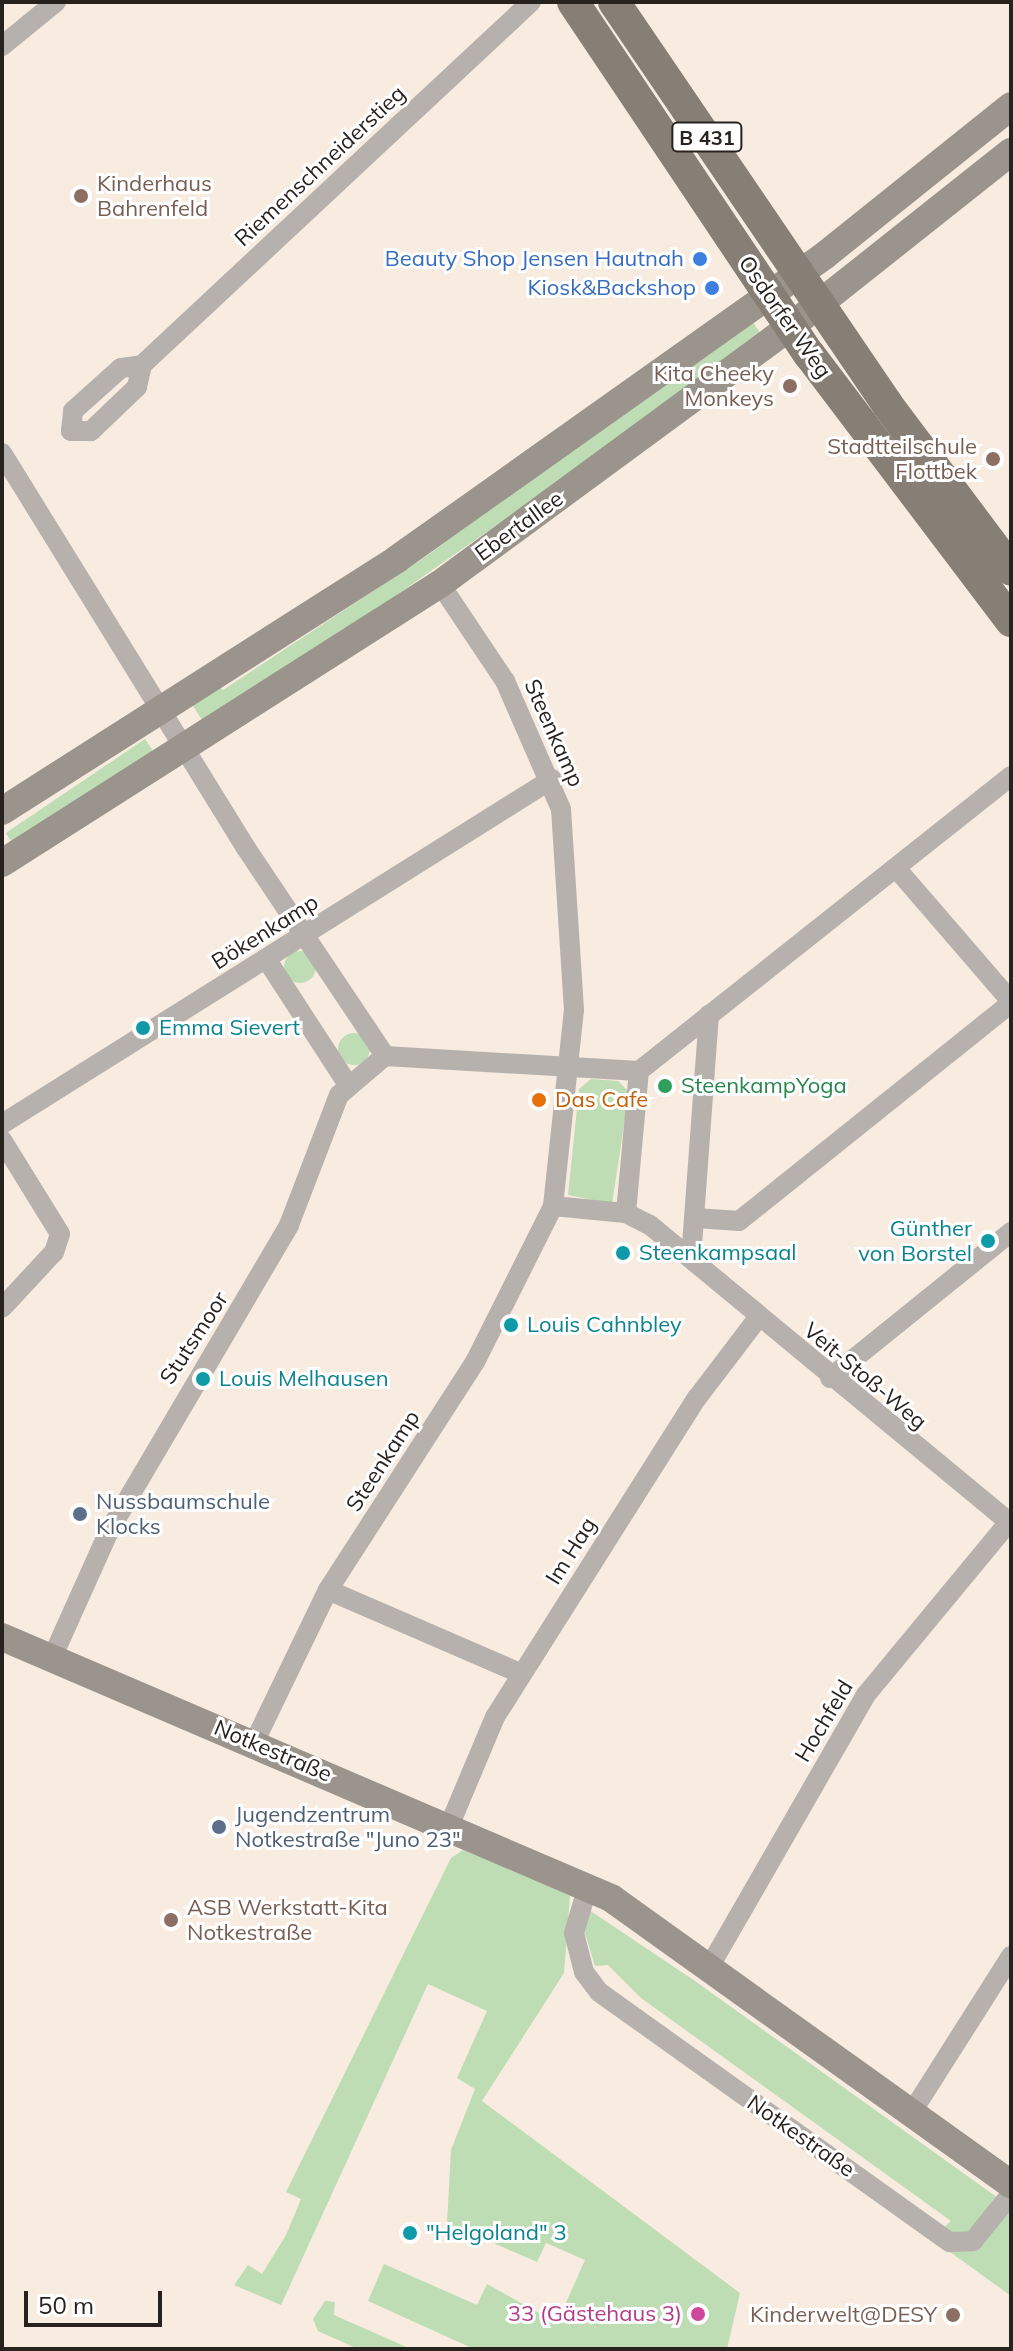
<!DOCTYPE html>
<html>
<head>
<meta charset="utf-8">
<style>
	body { margin:0 }
	#map { position:relative; width:1013px; height:2351px; overflow:hidden; background:#f8ebe0; font-family:Mulish,sans-serif }
	div>[style] { position:absolute }
	.green>* { inset:0; background:#bfddb4; transform-origin:0 0 }
	.round { border-radius:50% }
	.street>* { height:20px; margin:-10px; padding:0 10px; transform-origin:10px; border-radius:10px; background:#b6b1ac }
	.secondary>* { height:28px; margin:-14px; padding:0 14px; transform-origin:14px; border-radius:14px; background:#9a948c }
	.primary>* { height:32px; margin:-16px; padding:0 16px; transform-origin:16px; border-radius:16px; background:#877f75 }
	.dots>* { width:22px; height:22px; translate:-50% -50%; box-sizing:border-box; border:4px solid #fff; border-radius:50% }
	span { translate:-50% -50%; white-space:nowrap; text-align:center; line-height:1.15; -webkit-text-stroke:6px #fff; paint-order:stroke }
	.shield-label span { padding:2px 6px; background:#fff; border:2px solid; border-radius:6px; -webkit-text-stroke-width:0 }
	.shield-label { font-size:20px; color:#27221e; font-weight:700 }
	.street-label { font-size:22px; color:#27221e }
	.education-label { font-size:22px; color:#785e54 }
	.left { translate:0 -50%; text-align:left }
	.right { translate:-100% -50%; text-align:right }
	.shop-label { font-size:22px; color:#366cbe }
	.culture-label { font-size:22px; color:#0d838f }
	.leisure-label { font-size:22px; color:#27864d }
	.food-label { font-size:22px; color:#c56008 }
	.service-label { font-size:22px; color:#4e5e75 }
	.hotel-label { font-size:22px; color:#b23c85 }
	.frame { position:absolute; inset:0; border:4px solid #27221e; pointer-events:none }
	.scale { position:absolute; left:24px; top:2291px; width:138px; height:36px; box-sizing:border-box; border:4px solid #27221e; border-top:0; padding-left:10px; font-size:24px; line-height:28px; white-space:nowrap; color:#27221e; -webkit-text-stroke:6px #fff; paint-order:stroke }
</style>
</head>
<body>
<div id="map">
	<div class="green">
		<div style="clip-path:polygon(750px 318px,761px 334px,673px 401px,207px 728px,191px 703px,218px 686px,223px 690px,425px 557px)"></div>
		<div style="left:145px;top:739px;width:18px;height:168px;rotate:56deg"></div>
		<div class="round" style="left:284px;top:951px;width:32px;height:32px"></div>
		<div class="round" style="left:338px;top:1033px;width:32px;height:32px"></div>
		<div style="clip-path:polygon(591px 1079px,618px 1081px,629px 1092px,612px 1204px,568px 1195px,579px 1089px)"></div>
		<div style="clip-path:polygon(463px 1850px,570px 1895px,564px 1973px,482px 2101px,740px 2293px,727px 2349px,474px 2349px,368px 2301px,384px 2264px,477px 2305px,487px 2284px,557px 2323px,585px 2260px,546px 2243px,537px 2262px,447px 2223px,451px 2150px,475px 2089px,457px 2078px,487px 2011px,428px 1984px,281px 2305px,234px 2285px,248px 2265px,262px 2274px,286px 2235px,301px 2199px,286px 2192px,451px 1858px)"></div>
		<div style="clip-path:polygon(586px 1908px,695px 1981px,998px 2198px,966px 2238px,941px 2230px,951px 2221px,641px 1998px,608px 1965px,595px 1966px,581px 1920px)"></div>
		<div style="clip-path:polygon(1011px 2208px,1011px 2296px,946px 2249px)"></div>
		<div style="clip-path:polygon(325px 2301px,335px 2302px,334px 2315px,411px 2349px,358px 2349px,318px 2331px,313px 2319px)"></div>
	</div>
	<div class="street">
		<div style="left:2px;top:46px;width:70px;rotate:-39.2deg"></div>
		<div style="left:142px;top:365px;width:23px;rotate:103deg"></div>
		<div style="left:137px;top:387px;width:64px;rotate:136.3deg"></div>
		<div style="left:91px;top:431px;width:20px;rotate:180deg"></div>
		<div style="left:71px;top:431px;width:20px;rotate:-84deg"></div>
		<div style="left:73px;top:411px;width:64px;rotate:-41.9deg"></div>
		<div style="left:121px;top:368px;width:21px;rotate:-8deg"></div>
		<div style="left:142px;top:365px;width:532px;rotate:-43.02deg"></div>
		<div style="left:2px;top:453px;width:464px;rotate:58.3deg"></div>
		<div style="left:246px;top:848px;width:250px;rotate:56.2deg"></div>
		<div style="left:385px;top:1056px;width:254px;rotate:3.4deg"></div>
		<div style="left:896px;top:868px;width:176px;rotate:49.2deg"></div>
		<div style="left:267px;top:960px;width:147px;rotate:57deg"></div>
		<div style="left:639px;top:1071px;width:475px;rotate:-38.4deg"></div>
		<div style="left:2px;top:1124px;width:649px;rotate:-32.1deg"></div>
		<div style="left:2px;top:1140px;width:110px;rotate:58.3deg"></div>
		<div style="left:60px;top:1234px;width:19px;rotate:108deg"></div>
		<div style="left:54px;top:1252px;width:76px;rotate:132.9deg"></div>
		<div style="left:553px;top:1206px;width:73px;rotate:5.5deg"></div>
		<div style="left:626px;top:1213px;width:27px;rotate:27deg"></div>
		<div style="left:650px;top:1225px;width:469px;rotate:39.6deg"></div>
		<div style="left:626px;top:1213px;width:143px;rotate:-84.8deg"></div>
		<div style="left:696px;top:1218px;width:43px;rotate:4deg"></div>
		<div style="left:739px;top:1221px;width:349px;rotate:-38.7deg"></div>
		<div style="left:691px;top:1259px;width:245px;rotate:-85.8deg"></div>
		<div style="left:830px;top:1378px;width:233px;rotate:-38.9deg"></div>
		<div style="left:328px;top:1590px;width:211px;rotate:23.4deg"></div>
		<div style="left:52px;top:1658px;width:139px;rotate:-65.8deg"></div>
		<div style="left:109px;top:1531px;width:355px;rotate:-59.5deg"></div>
		<div style="left:289px;top:1225px;width:139px;rotate:-69deg"></div>
		<div style="left:339px;top:1095px;width:60px;rotate:-40.3deg"></div>
		<div style="left:254px;top:1743px;width:170px;rotate:-64.2deg"></div>
		<div style="left:328px;top:1590px;width:271px;rotate:-57.2deg"></div>
		<div style="left:475px;top:1362px;width:174px;rotate:-63.4deg"></div>
		<div style="left:553px;top:1206px;width:197px;rotate:-83.9deg"></div>
		<div style="left:574px;top:1010px;width:201px;rotate:-93.7deg"></div>
		<div style="left:561px;top:809px;width:140px;rotate:-113.6deg"></div>
		<div style="left:505px;top:681px;width:117px;rotate:-123.8deg"></div>
		<div style="left:450px;top:1824px;width:116px;rotate:-67.2deg"></div>
		<div style="left:495px;top:1717px;width:378px;rotate:-57.7deg"></div>
		<div style="left:697px;top:1398px;width:101px;rotate:-52.7deg"></div>
		<div style="left:588px;top:1886px;width:49px;rotate:106.6deg"></div>
		<div style="left:574px;top:1933px;width:40px;rotate:75.6deg"></div>
		<div style="left:584px;top:1972px;width:25px;rotate:53deg"></div>
		<div style="left:599px;top:1992px;width:431px;rotate:35.5deg"></div>
		<div style="left:950px;top:2242px;width:23px;rotate:-2deg"></div>
		<div style="left:973px;top:2241px;width:60px;rotate:-51deg"></div>
		<div style="left:710px;top:1966px;width:311px;rotate:-60.1deg"></div>
		<div style="left:865px;top:1696px;width:226px;rotate:-50.4deg"></div>
		<div style="left:912px;top:2112px;width:185px;rotate:-57.6deg"></div>
	</div>
	<div class="secondary">
		<div style="left:2px;top:811px;width:469px;rotate:-32.5deg"></div>
		<div style="left:397px;top:559px;width:524px;rotate:-35.36deg"></div>
		<div style="left:824px;top:256px;width:240px;rotate:-38.7deg"></div>
		<div style="left:2px;top:863px;width:519px;rotate:-32.5deg"></div>
		<div style="left:440px;top:584px;width:434px;rotate:-36.3deg"></div>
		<div style="left:790px;top:327px;width:282px;rotate:-38.4deg"></div>
		<div style="left:2px;top:1637px;width:663px;rotate:23.2deg"></div>
		<div style="left:611px;top:1898px;width:492px;rotate:35.6deg"></div>
	</div>
	<div class="primary">
		<div style="left:573px;top:2px;width:424px;rotate:56.2deg"></div>
		<div style="left:809px;top:354px;width:335px;rotate:52.9deg"></div>
		<div style="left:614px;top:2px;width:486px;rotate:55.8deg"></div>
		<div style="left:887px;top:404px;width:207px;rotate:53.2deg"></div>
	</div>
	<div class="dots">
		<div style="left:81px;top:196px;background:#8d6e63"></div>
		<div style="left:700px;top:259px;background:#3f7fe0"></div>
		<div style="left:712px;top:288px;background:#3f7fe0"></div>
		<div style="left:790px;top:386px;background:#8d6e63"></div>
		<div style="left:993px;top:459px;background:#8d6e63"></div>
		<div style="left:143px;top:1028px;background:#0f9aa8"></div>
		<div style="left:665px;top:1086px;background:#2e9e5b"></div>
		<div style="left:539px;top:1100px;background:#e8710a"></div>
		<div style="left:988px;top:1241px;background:#0f9aa8"></div>
		<div style="left:623px;top:1253px;background:#0f9aa8"></div>
		<div style="left:511px;top:1325px;background:#0f9aa8"></div>
		<div style="left:203px;top:1379px;background:#0f9aa8"></div>
		<div style="left:80px;top:1514px;background:#5c6f8a"></div>
		<div style="left:219px;top:1827px;background:#5c6f8a"></div>
		<div style="left:171px;top:1920px;background:#8d6e63"></div>
		<div style="left:410px;top:2233px;background:#0f9aa8"></div>
		<div style="left:698px;top:2314px;background:#d1479c"></div>
		<div style="left:953px;top:2315px;background:#8d6e63"></div>
	</div>
	<div class="shield-label">
		<span style="left:707px;top:137px">B 431</span>
	</div>
	<div class="street-label">
		<span style="left:320px;top:166px;rotate:-43deg">Riemenschneiderstieg</span>
		<span style="left:785px;top:317px;rotate:55deg">Osdorfer Weg</span>
		<span style="left:519px;top:526px;rotate:-36deg">Ebertallee</span>
		<span style="left:554px;top:733px;rotate:66deg">Steenkamp</span>
		<span style="left:265px;top:932px;rotate:-32deg">Bökenkamp</span>
		<span style="left:194px;top:1338px;rotate:-57deg">Stutsmoor</span>
		<span style="left:865px;top:1376px;rotate:40deg">Veit-Stoß-Weg</span>
		<span style="left:383px;top:1461px;rotate:-57deg">Steenkamp</span>
		<span style="left:571px;top:1551px;rotate:-58deg">Im Hag</span>
		<span style="left:824px;top:1721px;rotate:-59deg">Hochfeld</span>
		<span style="left:273px;top:1751px;rotate:23deg">Notkestraße</span>
		<span style="left:801px;top:2136px;rotate:35deg">Notkestraße</span>
	</div>
	<div class="education-label">
		<span class="left" style="left:97px;top:196px">Kinderhaus<br>Bahrenfeld</span>
		<span class="right" style="left:774px;top:386px">Kita Cheeky<br>Monkeys</span>
		<span class="right" style="left:977px;top:459px">Stadtteilschule<br>Flottbek</span>
		<span class="left" style="left:187px;top:1920px">ASB Werkstatt-Kita<br>Notkestraße</span>
		<span class="right" style="left:937px;top:2315px">Kinderwelt@DESY</span>
	</div>
	<div class="shop-label">
		<span class="right" style="left:684px;top:259px">Beauty Shop Jensen Hautnah</span>
		<span class="right" style="left:696px;top:288px">Kiosk&amp;Backshop</span>
	</div>
	<div class="culture-label">
		<span class="left" style="left:159px;top:1028px">Emma Sievert</span>
		<span class="right" style="left:972px;top:1241px">Günther<br>von Borstel</span>
		<span class="left" style="left:639px;top:1253px">Steenkampsaal</span>
		<span class="left" style="left:527px;top:1325px">Louis Cahnbley</span>
		<span class="left" style="left:219px;top:1379px">Louis Melhausen</span>
		<span class="left" style="left:426px;top:2233px">"Helgoland" 3</span>
	</div>
	<div class="leisure-label">
		<span class="left" style="left:681px;top:1086px">SteenkampYoga</span>
	</div>
	<div class="food-label">
		<span class="left" style="left:555px;top:1100px">Das Cafe</span>
	</div>
	<div class="service-label">
		<span class="left" style="left:96px;top:1514px">Nussbaumschule<br>Klocks</span>
		<span class="left" style="left:235px;top:1827px">Jugendzentrum<br>Notkestraße "Juno 23"</span>
	</div>
	<div class="hotel-label">
		<span class="right" style="left:682px;top:2314px">33 (Gästehaus 3)</span>
	</div>
	<div class="frame"></div>
	<div class="scale">50 m</div>
</div>
</body>
</html>
